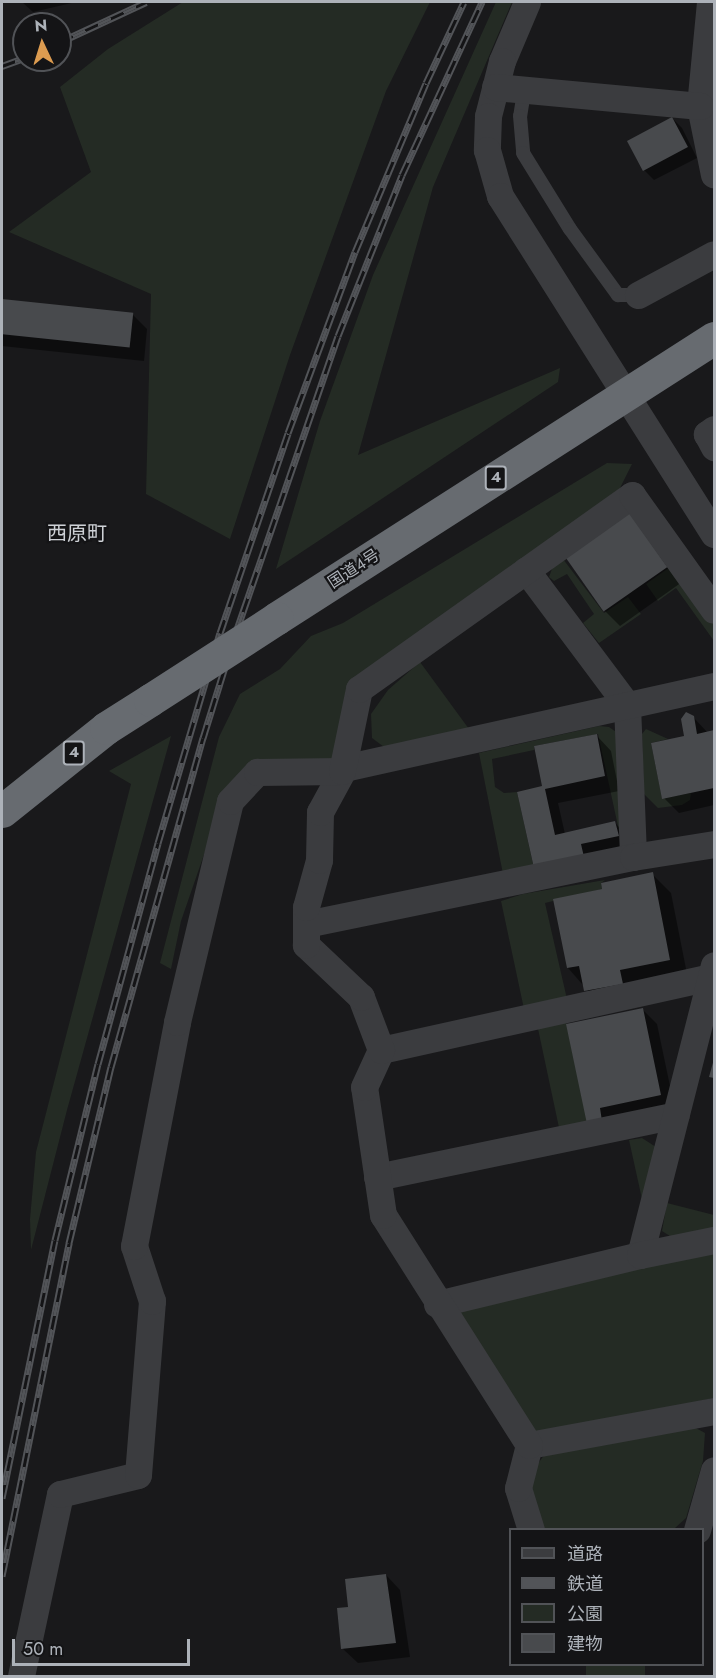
<!DOCTYPE html>
<html>
<head>
<meta charset="utf-8">
<style>
	body { margin:0 }
	#map { position:relative; width:716px; height:1678px; overflow:hidden; background:#19191b; font-family:Jost,"Noto Sans JP",sans-serif }
	div>[style] { position:absolute }
	.green>* { inset:0; background:#242b24; transform-origin:0 0 }
	.shadow>* { inset:0; background:#0007 }
	.building>* { inset:0; background:#484a4d; transform-origin:0 0 }
	.lane>* { height:14px; margin:-7px; padding:0 7px; transform-origin:7px; border-radius:7px; background:#3b3c3f }
	.street>* { height:27px; margin:-13.5px; padding:0 13.5px; transform-origin:13.5px; border-radius:13.5px; background:#3b3c3f }
	.highway>* { height:33px; margin:-16.5px; padding:0 16.5px; transform-origin:16.5px; border-radius:16.5px; background:#676b70 }
	.rail>* { height:7px; margin-top:-3.5px; transform-origin:0; background:repeating-linear-gradient(90deg,#141416 0 14px,#525458 0 28px); box-sizing:border-box; border-block:2px solid #525458 }
	.highway-bridge>* { height:33px; margin:-16.5px; padding:0 16.5px; transform-origin:16.5px; border-radius:16.5px; background:#676b70 }
	span { translate:-50% -50%; white-space:nowrap; text-align:center; line-height:1.15; -webkit-text-stroke:4.5px #141416; paint-order:stroke }
	.shield-label span { padding:2px 4px; background:#141416; border:2px solid; border-radius:4px; -webkit-text-stroke-width:0 }
	.shield-label { font-size:15px; color:#adb2b9; font-weight:700 }
	.street-label { font-size:16px; color:#adb2b9 }
	.quarter-label { font-size:20px; color:#ced1d6 }
	.frame { position:absolute; inset:0; border:3px solid #adb2b9; pointer-events:none }
	.legend { position:absolute; left:509px; top:1528px; width:195px; height:138px; box-sizing:border-box; background:#141416; border:2px solid #515357; margin:0; padding:8px 10px; list-style:none; font-size:18px; color:#adb2b9 }
	.legend li { display:flex; align-items:center; gap:12px; height:30px }
	.legend b { width:30px; border:2px solid #515357 }
	.north { position:absolute; left:12px; top:12px; width:60px; height:60px; box-sizing:border-box; background:#141416; border:2px solid #515357; border-radius:50%; rotate:356deg; font-size:16px; font-weight:700; line-height:24px; text-align:center; color:#adb2b9 }
	.north::after { content:''; display:block; margin:auto; width:21px; height:27px; background:#dc9b50; clip-path:polygon(50% 0,100% 100%,50% 72%,0 100%) }
	.scale { position:absolute; left:12px; top:1639px; width:178px; height:27px; box-sizing:border-box; border:3px solid #adb2b9; border-top:0; padding-left:8px; font-size:18px; line-height:21px; white-space:nowrap; color:#adb2b9; -webkit-text-stroke:4px #141416; paint-order:stroke }
</style>
</head>
<body>
<div id="map">
	<div class="green">
		<div style="clip-path:polygon(183px 2px,430px 2px,386px 91px,290px 355px,230px 539px,146px 494px,151px 294px,9px 232px,91px 172px,60px 87px,108px 49px)"></div>
		<div style="clip-path:polygon(496px 2px,512px 2px,433px 187px,358px 455px,560px 368px,558px 382px,276px 569px,320px 421px,373px 275px)"></div>
		<div style="clip-path:polygon(607px 463px,632px 464px,617px 494px,350px 688px,335px 762px,226px 791px,181px 921px,171px 969px,160px 963px,219px 737px,240px 694px,280px 669px,311px 636px,343px 623px)"></div>
		<div style="clip-path:polygon(563px 559px,604px 613px,628px 597px,641px 614px,599px 643px,583px 623px,594px 614px,567px 574px,554px 581px,549px 577px,552px 569px)"></div>
		<div style="clip-path:polygon(670px 567px,714px 618px,714px 641px,676px 588px,658px 601px,646px 584px)"></div>
		<div style="clip-path:polygon(420px 662px,469px 729px,388px 750px,372px 738px,371px 714px,388px 690px)"></div>
		<div style="clip-path:polygon(599px 726px,609px 727px,622px 736px,621px 840px,598px 734px,534px 746px,534px 750px,492px 759px,495px 787px,504px 793px,517px 792px,534px 868px,504px 879px,479px 753px)"></div>
		<div style="clip-path:polygon(646px 729px,668px 739px,651px 743px,662px 798px,691px 793px,690px 800px,682px 805px,658px 808px,644px 794px,642px 734px)"></div>
		<div style="clip-path:polygon(171px 736px,67px 1110px,31px 1250px,30px 1219px,36px 1152px,131px 784px,109px 771px)"></div>
		<div style="clip-path:polygon(605px 880px,601px 883px,602px 889px,545px 903px,567px 999px,524px 1009px,501px 901px,523px 894px)"></div>
		<div style="left:566px;top:1021px;width:105px;height:29px;rotate:78deg"></div>
		<div style="clip-path:polygon(642px 1138px,659px 1149px,642px 1199px,629px 1140px)"></div>
		<div style="clip-path:polygon(667px 1203px,714px 1215px,714px 1232px,673px 1238px,662px 1231px)"></div>
		<div style="clip-path:polygon(714px 1252px,714px 1398px,543px 1434px,531px 1430px,457px 1318px,462px 1305px)"></div>
		<div style="clip-path:polygon(692px 1426px,705px 1433px,703px 1461px,686px 1518px,675px 1528px,544px 1529px,530px 1484px,532px 1472px,547px 1451px)"></div>
		<div style="left:586px;top:1665px;width:59px;height:12px"></div>
	</div>
	<div class="shadow">
		<div style="clip-path:polygon(22px 2px,76px 2px,33px 12px)"></div>
		<div style="clip-path:polygon(672px 118px,682px 128px,697px 158px,654px 180px,644px 170px)"></div>
		<div style="clip-path:polygon(2px 301px,132px 314px,147px 329px,144px 361px,2px 346px)"></div>
		<div style="clip-path:polygon(629px 513px,682px 582px,620px 626px,605px 611px,567px 557px)"></div>
		<div style="clip-path:polygon(693px 717px,708px 733px,714px 732px,714px 805px,679px 813px,664px 798px)"></div>
		<div style="clip-path:polygon(597px 736px,611px 751px,619px 791px,558px 803px,565px 834px,615px 823px,630px 838px,633px 850px,550px 882px,544px 788px)"></div>
		<div style="clip-path:polygon(652px 874px,671px 893px,688px 979px,605px 1010px,568px 968px,604px 890px)"></div>
		<div style="clip-path:polygon(642px 1009px,657px 1024px,675px 1110px,589px 1123px)"></div>
		<div style="clip-path:polygon(386px 1575px,400px 1590px,410px 1657px,358px 1663px,343px 1649px,349px 1608px)"></div>
	</div>
	<div class="building">
		<div style="left:672px;top:117px;width:34px;height:51px;rotate:62deg"></div>
		<div style="left:2px;top:299px;width:132px;height:35px;rotate:6deg"></div>
		<div style="left:629px;top:512px;width:67px;height:78px;rotate:55deg"></div>
		<div style="clip-path:polygon(686px 712px,694px 716px,697px 734px,714px 730px,714px 788px,662px 799px,651px 743px,684px 736px,681px 719px)"></div>
		<div style="clip-path:polygon(597px 734px,605px 776px,545px 789px,555px 835px,615px 821px,619px 836px,581px 844px,584px 857px,534px 868px,517px 792px,542px 786px,534px 746px)"></div>
		<div style="clip-path:polygon(653px 872px,670px 960px,620px 970px,623px 984px,584px 991px,579px 966px,567px 968px,553px 899px,602px 889px,601px 883px)"></div>
		<div style="clip-path:polygon(643px 1008px,661px 1095px,600px 1108px,602px 1121px,587px 1124px,566px 1024px)"></div>
		<div style="clip-path:polygon(714px 1059px,714px 1078px,709px 1077px)"></div>
		<div style="clip-path:polygon(386px 1574px,396px 1643px,341px 1649px,337px 1608px,348px 1607px,345px 1579px)"></div>
	</div>
	<div class="lane">
		<div style="left:524px;top:92px;width:24px;rotate:99deg"></div>
		<div style="left:520px;top:116px;width:37px;rotate:85deg"></div>
		<div style="left:523px;top:153px;width:89px;rotate:58.3deg"></div>
		<div style="left:570px;top:229px;width:82px;rotate:54deg"></div>
		<div style="left:618px;top:295px;width:20px"></div>
	</div>
	<div class="street">
		<div style="left:527px;top:2px;width:64px;rotate:113deg"></div>
		<div style="left:502px;top:61px;width:57px;rotate:104.3deg"></div>
		<div style="left:488px;top:116px;width:34px;rotate:92deg"></div>
		<div style="left:487px;top:150px;width:48px;rotate:74.2deg"></div>
		<div style="left:500px;top:196px;width:400px;rotate:57.7deg"></div>
		<div style="left:710px;top:2px;width:104px;rotate:95.5deg"></div>
		<div style="left:700px;top:106px;width:70px;rotate:78.5deg"></div>
		<div style="left:495px;top:87px;width:206px;rotate:5.3deg"></div>
		<div style="left:638px;top:295px;width:86px;rotate:-28.3deg"></div>
		<div style="left:714px;top:429px;width:9px;rotate:144deg"></div>
		<div style="left:707px;top:434px;width:15px;rotate:62deg"></div>
		<div style="left:526px;top:570px;width:169px;rotate:53.2deg"></div>
		<div style="left:627px;top:705px;width:152px;rotate:87.7deg"></div>
		<div style="left:306px;top:924px;width:334px;rotate:-11.6deg"></div>
		<div style="left:633px;top:857px;width:82px;rotate:-9.1deg"></div>
		<div style="left:381px;top:1050px;width:338px;rotate:-12.5deg"></div>
		<div style="left:377px;top:1177px;width:305px;rotate:-11.7deg"></div>
		<div style="left:640px;top:1255px;width:299px;rotate:-75.7deg"></div>
		<div style="left:437px;top:1304px;width:209px;rotate:-13.6deg"></div>
		<div style="left:640px;top:1255px;width:76px;rotate:-11.5deg"></div>
		<div style="left:529px;top:1445px;width:188px;rotate:-10.4deg"></div>
		<div style="left:531px;top:1530px;width:44px;rotate:-107.2deg"></div>
		<div style="left:518px;top:1488px;width:44px;rotate:-75.7deg"></div>
		<div style="left:529px;top:1445px;width:272px;rotate:-122.4deg"></div>
		<div style="left:383px;top:1215px;width:129px;rotate:-98.4deg"></div>
		<div style="left:364px;top:1087px;width:41px;rotate:-65.3deg"></div>
		<div style="left:381px;top:1050px;width:57px;rotate:-110.7deg"></div>
		<div style="left:361px;top:997px;width:76px;rotate:-136.6deg"></div>
		<div style="left:306px;top:945px;width:38px;rotate:-90deg"></div>
		<div style="left:306px;top:907px;width:49px;rotate:-74.5deg"></div>
		<div style="left:319px;top:860px;width:48px;rotate:-88.8deg"></div>
		<div style="left:320px;top:812px;width:50px;rotate:-61.4deg"></div>
		<div style="left:344px;top:768px;width:379px;rotate:-12.5deg"></div>
		<div style="left:697px;top:1530px;width:62px;rotate:-74.2deg"></div>
		<div style="left:21px;top:1676px;width:186px;rotate:-77.9deg"></div>
		<div style="left:60px;top:1494px;width:80px;rotate:-13.7deg"></div>
		<div style="left:138px;top:1475px;width:175px;rotate:-85.4deg"></div>
		<div style="left:152px;top:1301px;width:58px;rotate:-108.1deg"></div>
		<div style="left:134px;top:1246px;width:228px;rotate:-79.1deg"></div>
		<div style="left:177px;top:1022px;width:227px;rotate:-76.5deg"></div>
		<div style="left:230px;top:801px;width:40px;rotate:-47deg"></div>
		<div style="left:257px;top:772px;width:85px;rotate:-0.7deg"></div>
		<div style="left:342px;top:771px;width:84px;rotate:-78.3deg"></div>
		<div style="left:359px;top:689px;width:335px;rotate:-35.4deg"></div>
		<div style="left:632px;top:495px;width:141px;rotate:54.5deg"></div>
	</div>
	<div class="highway">
		<div style="left:277px;top:618px;width:519px;rotate:-32.65deg"></div>
		<div style="left:2px;top:811px;width:133px;rotate:-38.6deg"></div>
		<div style="left:106px;top:728px;width:52px;rotate:-32.5deg"></div>
	</div>
	<div class="rail">
		<div style="left:60px;top:42px;width:95px;rotate:-24.9deg"></div>
		<div style="left:2px;top:66px;width:23px;rotate:-20deg"></div>
		<div style="left:2px;top:1498px;width:263px;rotate:-78.4deg"></div>
		<div style="left:55px;top:1240px;width:181px;rotate:-76.3deg"></div>
		<div style="left:98px;top:1064px;width:229px;rotate:-74.8deg"></div>
		<div style="left:158px;top:843px;width:219px;rotate:-73.6deg"></div>
		<div style="left:220px;top:633px;width:211px;rotate:-71.2deg"></div>
		<div style="left:288px;top:433px;width:193px;rotate:-69.7deg"></div>
		<div style="left:355px;top:252px;width:183px;rotate:-67.2deg"></div>
		<div style="left:426px;top:83px;width:89px;rotate:-64.9deg"></div>
		<div style="left:2px;top:1576px;width:340px;rotate:-78.6deg"></div>
		<div style="left:69px;top:1243px;width:181px;rotate:-76.6deg"></div>
		<div style="left:111px;top:1067px;width:342px;rotate:-74.4deg"></div>
		<div style="left:203px;top:738px;width:105px;rotate:-72.8deg"></div>
		<div style="left:234px;top:638px;width:319px;rotate:-71deg"></div>
		<div style="left:338px;top:336px;width:173px;rotate:-68.3deg"></div>
		<div style="left:402px;top:175px;width:191px;rotate:-65.2deg"></div>
	</div>
	<div class="highway-bridge">
		<div style="left:150px;top:700px;width:151px;rotate:-32.8deg"></div>
	</div>
	<div class="shield-label">
		<span style="left:496px;top:478px">4</span>
		<span style="left:74px;top:753px">4</span>
	</div>
	<div class="street-label">
		<span style="left:354px;top:569px;rotate:-33deg">国道4号</span>
	</div>
	<div class="quarter-label">
		<span style="left:77px;top:533px">西原町</span>
	</div>
	<div class="frame"></div>
	<ul class="legend">
	<li><b style="height:8px;background:#3b3c3f"></b>道路</li>
	<li><b style="height:8px;background:#525458"></b>鉄道</li>
	<li><b style="height:16px;background:#242b24"></b>公園</li>
	<li><b style="height:16px;background:#484a4d"></b>建物</li>
	</ul>
	<div class="north">N</div>
	<div class="scale">50 m</div>
</div>
</body>
</html>
